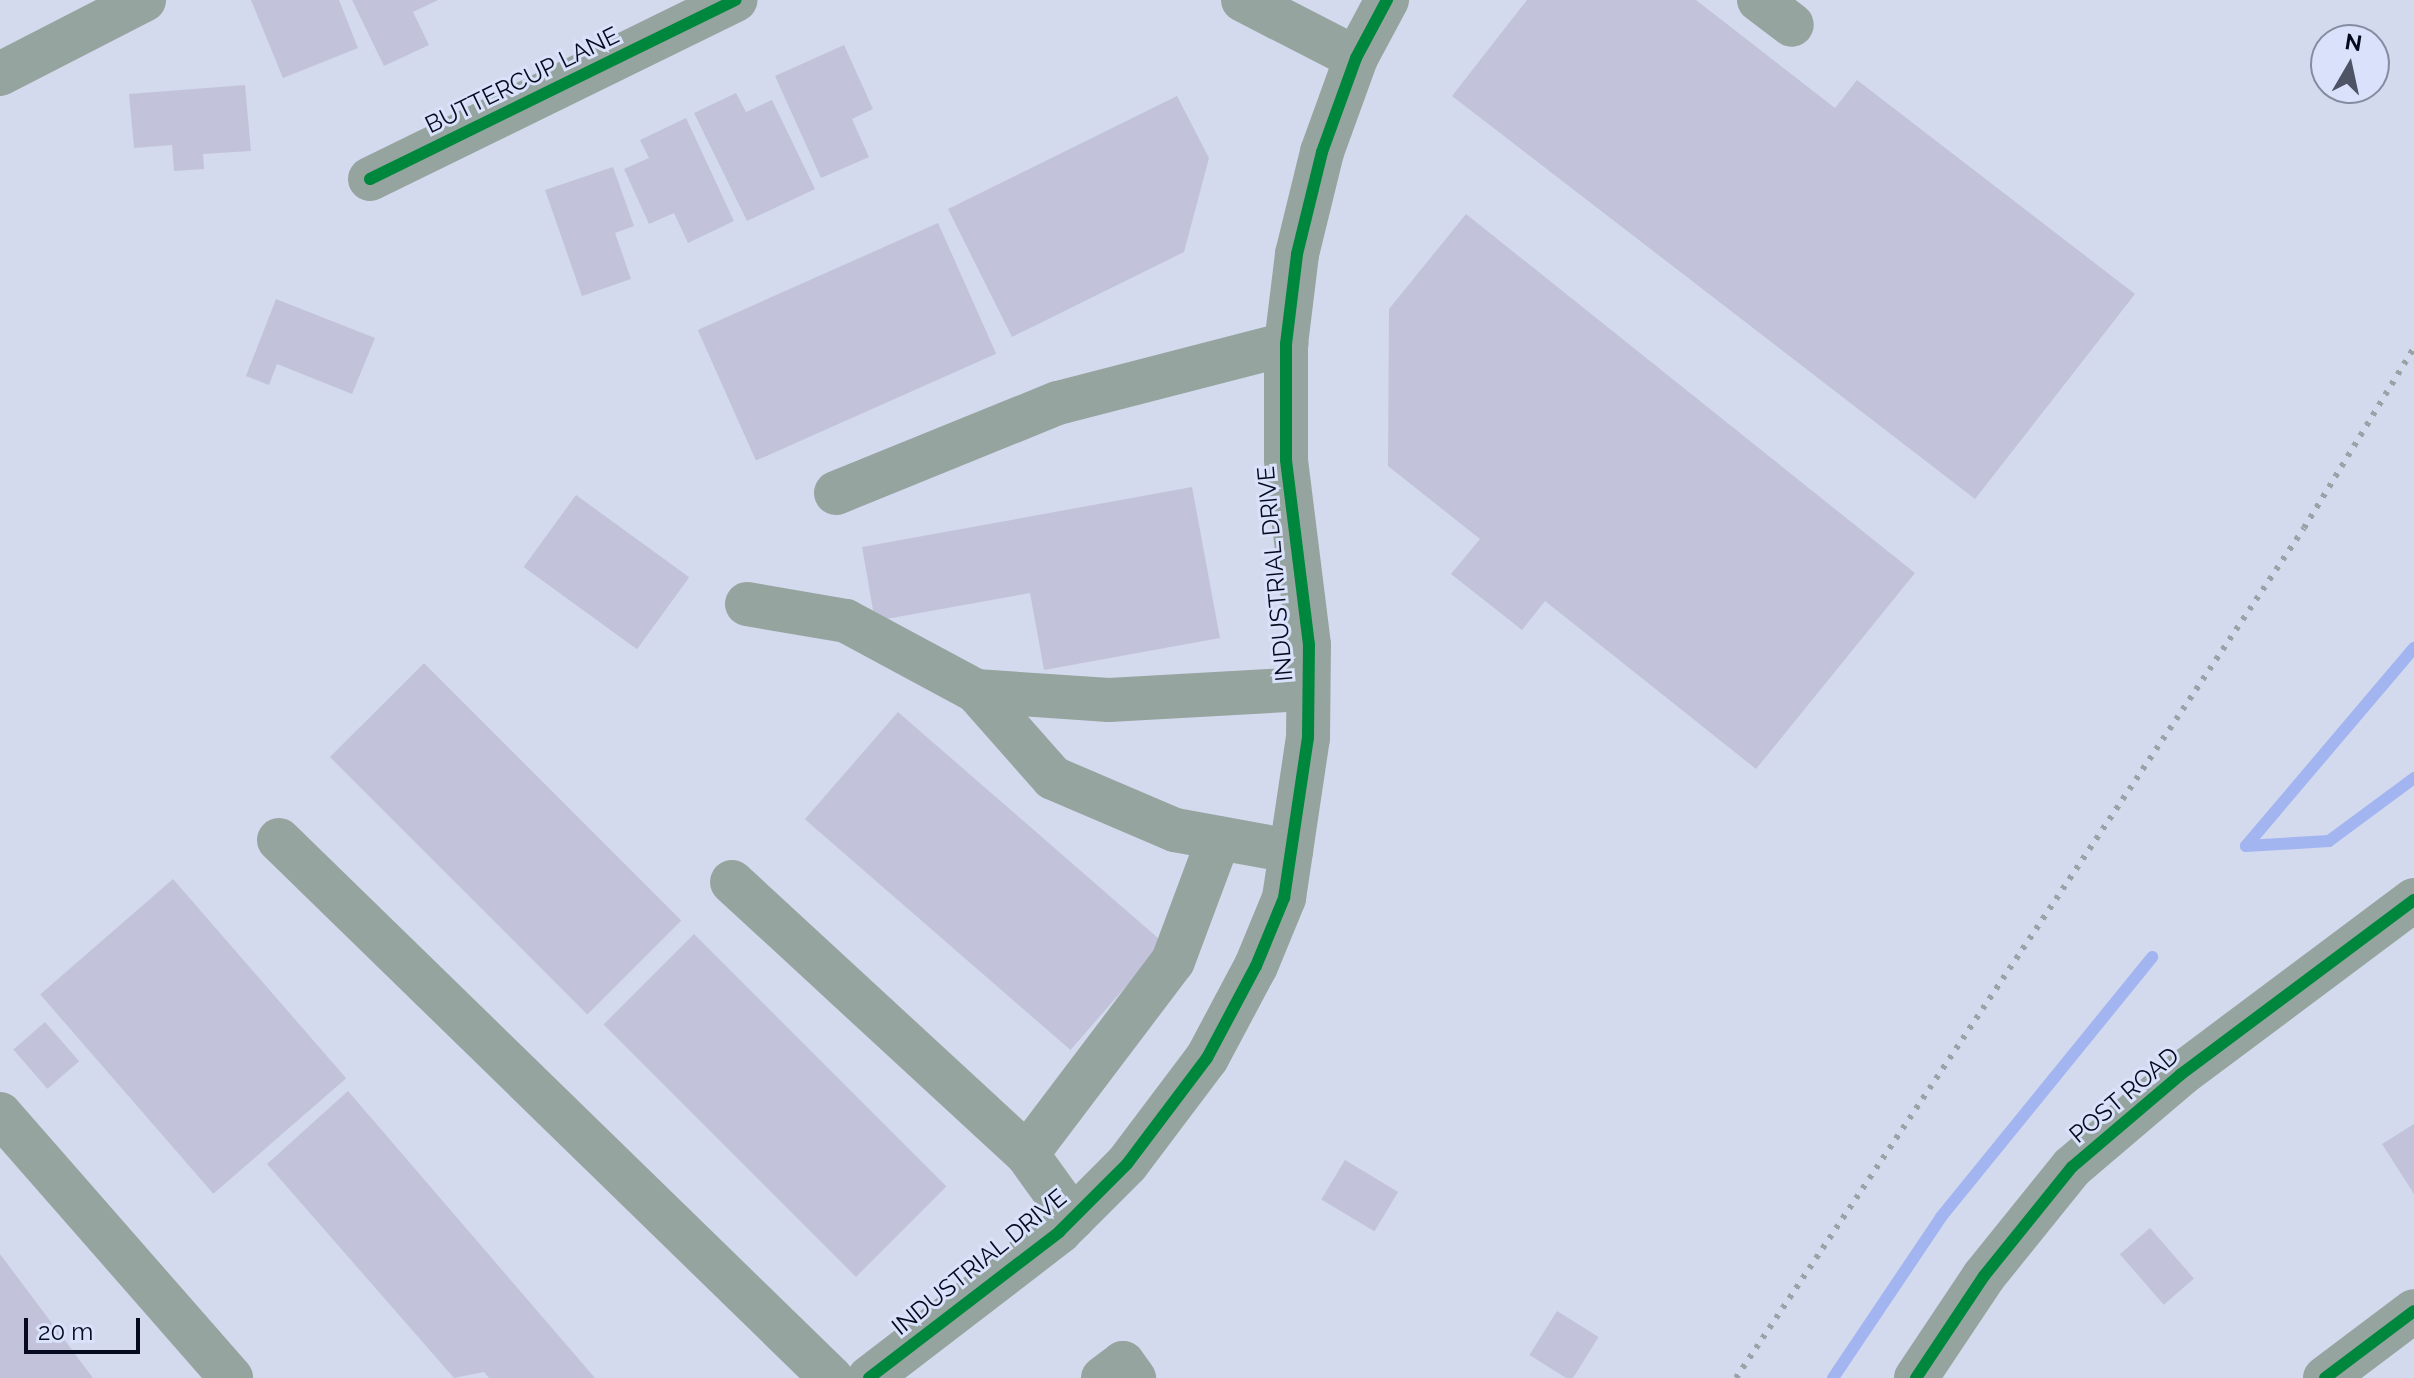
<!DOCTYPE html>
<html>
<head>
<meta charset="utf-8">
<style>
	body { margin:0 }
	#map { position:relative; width:2414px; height:1378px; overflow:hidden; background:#d3daed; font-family:Raleway,sans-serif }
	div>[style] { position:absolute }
	.stream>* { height:12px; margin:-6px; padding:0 6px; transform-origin:6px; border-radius:6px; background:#a2b5f0 }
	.building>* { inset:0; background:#c2c3db; transform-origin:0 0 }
	.minor>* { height:44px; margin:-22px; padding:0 22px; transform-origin:22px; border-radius:22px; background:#96a4a0 }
	.rail>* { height:6px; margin-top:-3px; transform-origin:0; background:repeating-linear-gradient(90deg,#99a3a7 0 4px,transparent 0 12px) }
	.cycleway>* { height:12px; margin:-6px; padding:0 6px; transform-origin:6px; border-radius:6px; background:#00873e }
	span { translate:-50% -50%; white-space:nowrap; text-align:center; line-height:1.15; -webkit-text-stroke:6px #d9e2fa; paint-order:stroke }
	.street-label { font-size:24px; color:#060a1e }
	.north { position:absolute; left:2310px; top:24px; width:80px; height:80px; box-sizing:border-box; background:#d9e2fa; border:2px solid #858ca2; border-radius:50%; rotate:9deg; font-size:22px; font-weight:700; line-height:32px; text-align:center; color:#060a1e }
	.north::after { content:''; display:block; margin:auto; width:28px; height:36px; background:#4e5366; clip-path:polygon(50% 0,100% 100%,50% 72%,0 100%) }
	.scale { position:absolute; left:24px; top:1318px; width:116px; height:36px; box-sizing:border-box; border:4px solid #060a1e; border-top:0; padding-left:10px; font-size:24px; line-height:28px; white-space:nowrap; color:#060a1e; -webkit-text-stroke:6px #d9e2fa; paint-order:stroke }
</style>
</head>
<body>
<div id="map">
	<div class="stream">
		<div style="left:2246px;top:846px;width:260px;rotate:-49.7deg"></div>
		<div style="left:2246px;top:846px;width:83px;rotate:-3.4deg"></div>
		<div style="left:2329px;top:841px;width:106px;rotate:-36.5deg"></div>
		<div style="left:1833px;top:1378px;width:194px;rotate:-56.1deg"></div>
		<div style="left:1941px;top:1217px;width:335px;rotate:-50.9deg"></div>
	</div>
	<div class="building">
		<div style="clip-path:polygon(251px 0,339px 0,358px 48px,283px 78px)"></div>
		<div style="clip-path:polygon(352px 0,438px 0,413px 12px,429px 45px,384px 66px)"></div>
		<div style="clip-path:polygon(1527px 0,1696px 0,1835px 108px,1857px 80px,2135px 294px,1975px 499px,1452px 96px)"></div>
		<div style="clip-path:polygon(844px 45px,873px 109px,852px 119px,869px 157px,821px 178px,775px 76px)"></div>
		<div style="clip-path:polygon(245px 85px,251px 151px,203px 154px,204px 169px,174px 171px,172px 145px,134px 148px,129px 94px)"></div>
		<div style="clip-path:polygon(736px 93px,746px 112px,772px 100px,815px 189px,747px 221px,694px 113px)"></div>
		<div style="clip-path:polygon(1177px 96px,1209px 158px,1184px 252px,1012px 337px,948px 209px)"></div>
		<div style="clip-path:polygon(686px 118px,734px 221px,688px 243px,674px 213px,649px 224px,624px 169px,649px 158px,640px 140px)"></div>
		<div style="clip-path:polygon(613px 167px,634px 226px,615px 233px,631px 279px,582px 296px,545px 190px)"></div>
		<div style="clip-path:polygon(1466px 214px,1915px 573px,1756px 769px,1545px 601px,1522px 630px,1451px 574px,1480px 539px,1388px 466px,1389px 309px)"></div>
		<div style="left:938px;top:223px;width:143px;height:263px;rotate:66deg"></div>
		<div style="clip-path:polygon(276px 299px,375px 338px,352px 394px,277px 364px,269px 385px,246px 376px)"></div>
		<div style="clip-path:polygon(1192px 487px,1220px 638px,1044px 670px,1030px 593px,875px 621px,862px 547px)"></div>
		<div style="left:576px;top:495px;width:140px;height:89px;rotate:36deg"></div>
		<div style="left:424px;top:663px;width:364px;height:133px;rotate:45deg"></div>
		<div style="left:898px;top:712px;width:352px;height:142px;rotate:41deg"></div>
		<div style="left:173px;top:879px;width:264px;height:176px;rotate:49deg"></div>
		<div style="left:694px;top:934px;width:357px;height:128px;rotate:45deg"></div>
		<div style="left:45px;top:1022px;width:52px;height:42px;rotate:49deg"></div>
		<div style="clip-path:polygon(348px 1091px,595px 1378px,489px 1378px,484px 1372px,454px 1378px,267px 1164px)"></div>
		<div style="clip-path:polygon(2414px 1124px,2414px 1194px,2382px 1144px)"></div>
		<div style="left:1345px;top:1160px;width:62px;height:46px;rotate:31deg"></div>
		<div style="left:2150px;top:1228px;width:67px;height:40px;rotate:49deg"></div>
		<div style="clip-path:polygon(0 1254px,93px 1378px,0 1378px)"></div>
		<div style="left:1557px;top:1311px;width:49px;height:52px;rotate:32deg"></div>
	</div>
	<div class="minor">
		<div style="left:1243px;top:0;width:127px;rotate:27.2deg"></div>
		<div style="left:1759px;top:0;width:41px;rotate:37.1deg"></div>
		<div style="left:0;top:74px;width:162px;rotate:-27.2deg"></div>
		<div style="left:370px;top:179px;width:407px;rotate:-26.1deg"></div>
		<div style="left:836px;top:493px;width:240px;rotate:-22.1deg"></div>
		<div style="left:1058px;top:403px;width:236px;rotate:-14.5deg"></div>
		<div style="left:747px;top:604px;width:100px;rotate:9.7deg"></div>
		<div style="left:846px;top:621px;width:148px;rotate:28.3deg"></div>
		<div style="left:976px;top:691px;width:133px;rotate:3.9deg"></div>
		<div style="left:1109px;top:700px;width:199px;rotate:-3.2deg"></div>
		<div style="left:976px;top:691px;width:116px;rotate:48.5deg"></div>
		<div style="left:1053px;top:778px;width:133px;rotate:23.1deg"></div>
		<div style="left:1175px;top:830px;width:118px;rotate:10.3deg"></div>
		<div style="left:279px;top:840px;width:771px;rotate:44.26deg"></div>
		<div style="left:732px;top:882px;width:401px;rotate:42.7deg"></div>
		<div style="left:1027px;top:1154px;width:79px;rotate:54.3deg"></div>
		<div style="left:0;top:1114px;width:351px;rotate:48.8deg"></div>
		<div style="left:1027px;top:1154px;width:242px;rotate:-52.9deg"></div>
		<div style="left:1173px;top:961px;width:131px;rotate:-69.5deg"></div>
		<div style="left:869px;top:1378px;width:240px;rotate:-37.5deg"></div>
		<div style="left:1059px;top:1232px;width:96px;rotate:-45deg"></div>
		<div style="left:1127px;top:1164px;width:133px;rotate:-53deg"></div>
		<div style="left:1207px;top:1058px;width:104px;rotate:-62deg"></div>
		<div style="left:1256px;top:966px;width:74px;rotate:-67.6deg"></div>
		<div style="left:1284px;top:898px;width:162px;rotate:-81.5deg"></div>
		<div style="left:1308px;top:738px;width:93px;rotate:-89.4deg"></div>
		<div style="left:1309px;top:645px;width:186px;rotate:-97.1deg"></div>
		<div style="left:1286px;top:460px;width:116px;rotate:-90deg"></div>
		<div style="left:1286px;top:344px;width:91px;rotate:-83deg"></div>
		<div style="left:1297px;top:254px;width:105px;rotate:-76.2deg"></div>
		<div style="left:1322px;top:152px;width:100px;rotate:-70.1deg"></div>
		<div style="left:1356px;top:58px;width:66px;rotate:-61.9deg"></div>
		<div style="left:1103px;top:1378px;width:25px;rotate:-37deg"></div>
		<div style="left:1123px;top:1363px;width:19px;rotate:54deg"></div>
		<div style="left:1916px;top:1378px;width:123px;rotate:-56.3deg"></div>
		<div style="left:1984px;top:1276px;width:140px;rotate:-51.1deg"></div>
		<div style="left:2072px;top:1167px;width:142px;rotate:-40.4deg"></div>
		<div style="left:2180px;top:1075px;width:292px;rotate:-36.8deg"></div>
		<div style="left:2325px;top:1378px;width:111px;rotate:-37deg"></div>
	</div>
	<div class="rail">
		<div style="left:1736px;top:1378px;width:1022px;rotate:-56.25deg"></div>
		<div style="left:2304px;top:528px;width:211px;rotate:-58.6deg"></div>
	</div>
	<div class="cycleway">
		<div style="left:370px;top:179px;width:407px;rotate:-26.1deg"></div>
		<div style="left:869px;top:1378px;width:240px;rotate:-37.5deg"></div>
		<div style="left:1059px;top:1232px;width:96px;rotate:-45deg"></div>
		<div style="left:1127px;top:1164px;width:133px;rotate:-53deg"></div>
		<div style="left:1207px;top:1058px;width:104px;rotate:-62deg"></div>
		<div style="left:1256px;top:966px;width:74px;rotate:-67.6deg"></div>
		<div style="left:1284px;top:898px;width:162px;rotate:-81.5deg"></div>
		<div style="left:1308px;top:738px;width:93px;rotate:-89.4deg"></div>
		<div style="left:1309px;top:645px;width:186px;rotate:-97.1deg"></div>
		<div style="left:1286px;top:460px;width:116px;rotate:-90deg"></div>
		<div style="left:1286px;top:344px;width:91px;rotate:-83deg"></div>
		<div style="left:1297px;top:254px;width:105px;rotate:-76.2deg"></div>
		<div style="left:1322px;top:152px;width:100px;rotate:-70.1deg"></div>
		<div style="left:1356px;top:58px;width:66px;rotate:-61.9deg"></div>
		<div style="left:1916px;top:1378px;width:123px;rotate:-56.3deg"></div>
		<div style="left:1984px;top:1276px;width:140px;rotate:-51.1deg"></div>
		<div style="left:2072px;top:1167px;width:142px;rotate:-40.4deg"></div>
		<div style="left:2180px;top:1075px;width:292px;rotate:-36.8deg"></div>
		<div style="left:2325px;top:1378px;width:111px;rotate:-37deg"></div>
	</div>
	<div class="street-label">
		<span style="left:522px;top:80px;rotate:-26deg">BUTTERCUP LANE</span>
		<span style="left:1275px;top:574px;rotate:-95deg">INDUSTRIAL DRIVE</span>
		<span style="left:2124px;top:1095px;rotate:-40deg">POST ROAD</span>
		<span style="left:979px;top:1262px;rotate:-39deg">INDUSTRIAL DRIVE</span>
	</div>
	<div class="north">N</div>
	<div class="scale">20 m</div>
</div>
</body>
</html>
